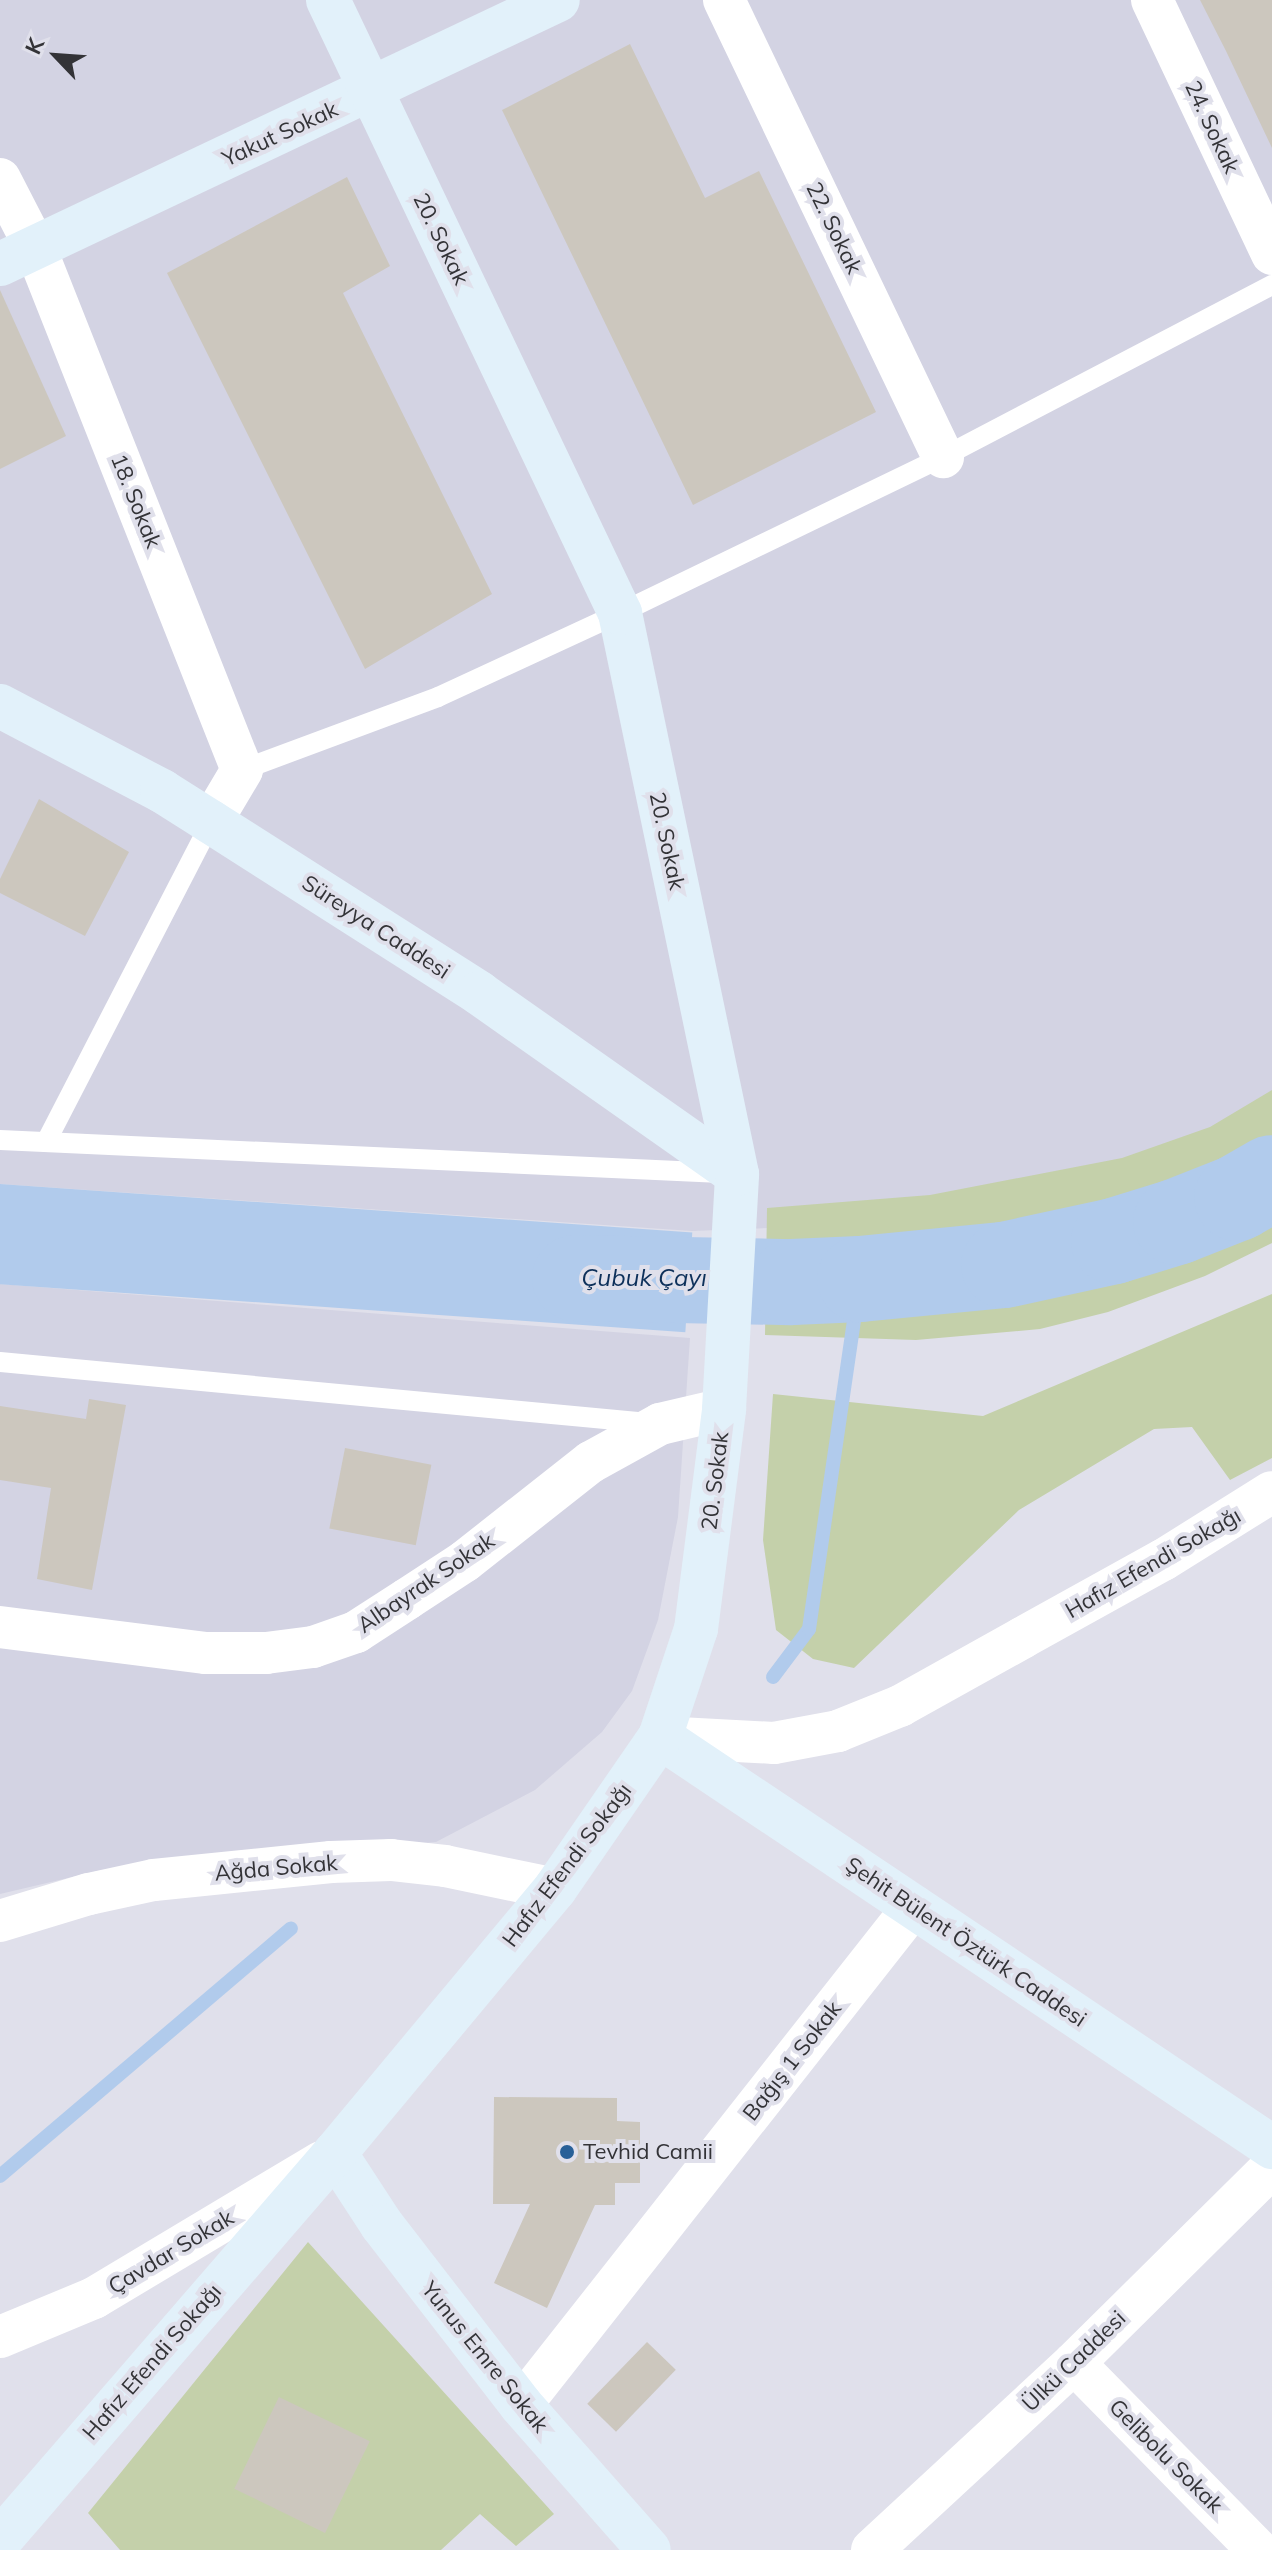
<!DOCTYPE html>
<html>
<head>
<meta charset="utf-8">
<style>
	body { margin:0 }
	#map { position:relative; width:1272px; height:2550px; overflow:hidden; background:#e0e0eb; font-family:Mulish,sans-serif }
	div>[style] { position:absolute }
	.built>* { inset:0; background:#d3d3e3 }
	.green>* { inset:0; background:#c4d0aa }
	.water>* { inset:0; background:#b1cbec; transform-origin:0 0 }
	.stream>* { height:14px; margin:-7px; padding:0 7px; transform-origin:7px; border-radius:7px; background:#b1cbec }
	.river>* { height:86px; margin:-43px; padding:0 43px; transform-origin:43px; border-radius:43px; background:#b1cbec }
	.building>* { inset:0; background:#ccc7be; transform-origin:0 0 }
	.lane>* { height:20px; margin:-10px; padding:0 10px; transform-origin:10px; border-radius:10px; background:#fff }
	.street>* { height:42px; margin:-21px; padding:0 21px; transform-origin:21px; border-radius:21px; background:#fff }
	.secondary>* { height:44px; margin:-22px; padding:0 22px; transform-origin:22px; border-radius:22px; background:#e2f1fa }
	.dots>* { width:22px; height:22px; translate:-50% -50%; box-sizing:border-box; border:4px solid #e0e0eb; border-radius:50% }
	span { translate:-50% -50%; white-space:nowrap; text-align:center; line-height:1.15; -webkit-text-stroke:8px #e0e0eb; paint-order:stroke }
	.street-label { font-size:22px; color:#333337 }
	.poi-label { font-size:22px; color:#333337 }
	.left { translate:0 -50%; text-align:left }
	.water-label { font-size:24px; color:#0d305a; font-style:italic }
	.north { position:absolute; left:16px; top:16px; width:80px; height:80px; -webkit-text-stroke:6px #e0e0eb; paint-order:stroke; rotate:295deg; font-size:22px; font-weight:700; line-height:32px; text-align:center; color:#333337 }
	.north::after { content:''; display:block; margin:auto; width:28px; height:36px; background:#333337; clip-path:polygon(50% 0,100% 100%,50% 72%,0 100%) }
</style>
</head>
<body>
<div id="map">
	<div class="built">
		<div style="clip-path:polygon(0 0,1272px 0,1272px 1120px,902px 1223px,692px 1231px,0 1184px)"></div>
		<div style="clip-path:polygon(0 1284px,690px 1338px,678px 1517px,658px 1620px,632px 1691px,602px 1732px,535px 1790px,436px 1842px,102px 1870px,0 1894px)"></div>
	</div>
	<div class="green">
		<div style="clip-path:polygon(1272px 1090px,1272px 1243px,1205px 1276px,1108px 1312px,1040px 1329px,916px 1340px,765px 1335px,767px 1208px,930px 1195px,1122px 1158px,1210px 1127px)"></div>
		<div style="clip-path:polygon(1272px 1294px,1272px 1458px,1230px 1480px,1192px 1427px,1154px 1429px,1019px 1510px,854px 1668px,813px 1659px,776px 1630px,763px 1540px,773px 1394px,983px 1416px)"></div>
		<div style="clip-path:polygon(308px 2242px,554px 2514px,516px 2546px,480px 2514px,441px 2550px,120px 2550px,88px 2513px)"></div>
	</div>
	<div class="water">
		<div style="left:0;top:1184px;width:694px;height:100px;rotate:4deg"></div>
	</div>
	<div class="stream">
		<div style="left:773px;top:1677px;width:60px;rotate:-53.1deg"></div>
		<div style="left:809px;top:1629px;width:354px;rotate:-81.7deg"></div>
		<div style="left:0;top:2176px;width:382px;rotate:-40.4deg"></div>
	</div>
	<div class="river">
		<div style="left:575px;top:1278px;width:217px;rotate:1.1deg"></div>
		<div style="left:792px;top:1282px;width:68px;rotate:-2.5deg"></div>
		<div style="left:860px;top:1279px;width:145px;rotate:-5.6deg"></div>
		<div style="left:1004px;top:1265px;width:113px;rotate:-12.3deg"></div>
		<div style="left:1114px;top:1241px;width:65px;rotate:-17deg"></div>
		<div style="left:1176px;top:1222px;width:66px;rotate:-21.5deg"></div>
		<div style="left:1237px;top:1198px;width:40px;rotate:-29.7deg"></div>
	</div>
	<div class="building">
		<div style="clip-path:polygon(1200px 0,1272px 0,1272px 148px,1226px 51px)"></div>
		<div style="clip-path:polygon(630px 44px,705px 198px,759px 171px,876px 412px,693px 505px,502px 110px)"></div>
		<div style="clip-path:polygon(347px 177px,390px 266px,343px 293px,492px 594px,365px 669px,167px 273px)"></div>
		<div style="clip-path:polygon(0 290px,66px 436px,0 469px)"></div>
		<div style="clip-path:polygon(39px 799px,129px 852px,85px 936px,0 893px,0 879px)"></div>
		<div style="clip-path:polygon(89px 1399px,126px 1405px,92px 1590px,37px 1579px,51px 1488px,0 1480px,0 1406px,86px 1419px)"></div>
		<div style="left:345px;top:1448px;width:88px;height:82px;rotate:11deg"></div>
		<div style="clip-path:polygon(494px 2097px,617px 2098px,617px 2121px,640px 2122px,640px 2183px,615px 2183px,615px 2205px,595px 2205px,547px 2308px,494px 2283px,530px 2204px,493px 2204px)"></div>
		<div style="left:647px;top:2342px;width:40px;height:86px;rotate:44deg"></div>
		<div style="left:279px;top:2397px;width:101px;height:102px;rotate:26deg"></div>
	</div>
	<div class="lane">
		<div style="left:242px;top:770px;width:209px;rotate:-20.4deg"></div>
		<div style="left:438px;top:697px;width:200px;rotate:-24.8deg"></div>
		<div style="left:620px;top:613px;width:359px;rotate:-25.8deg"></div>
		<div style="left:943px;top:457px;width:371px;rotate:-27.6deg"></div>
		<div style="left:0;top:1140px;width:722px;rotate:2.62deg"></div>
		<div style="left:46px;top:1142px;width:360px;rotate:-62.7deg"></div>
		<div style="left:0;top:1362px;width:651px;rotate:5.38deg"></div>
	</div>
	<div class="street">
		<div style="left:724px;top:0;width:507px;rotate:64.4deg"></div>
		<div style="left:1152px;top:0;width:281px;rotate:64.7deg"></div>
		<div style="left:0;top:179px;width:76px;rotate:62.8deg"></div>
		<div style="left:35px;top:247px;width:562px;rotate:68.41deg"></div>
		<div style="left:242px;top:770px;width:61px;rotate:120.8deg"></div>
		<div style="left:0;top:1627px;width:208px;rotate:7.2deg"></div>
		<div style="left:206px;top:1653px;width:60px"></div>
		<div style="left:266px;top:1653px;width:47px;rotate:-7.3deg"></div>
		<div style="left:313px;top:1647px;width:46px;rotate:-19.2deg"></div>
		<div style="left:356px;top:1632px;width:61px;rotate:-32.9deg"></div>
		<div style="left:407px;top:1599px;width:69px;rotate:-33.2deg"></div>
		<div style="left:465px;top:1561px;width:160px;rotate:-38.2deg"></div>
		<div style="left:591px;top:1462px;width:79px;rotate:-28.8deg"></div>
		<div style="left:660px;top:1424px;width:66px;rotate:-13.2deg"></div>
		<div style="left:660px;top:1737px;width:114px;rotate:3deg"></div>
		<div style="left:774px;top:1743px;width:65px;rotate:-10.6deg"></div>
		<div style="left:838px;top:1731px;width:67px;rotate:-22deg"></div>
		<div style="left:900px;top:1706px;width:140px;rotate:-29.1deg"></div>
		<div style="left:1022px;top:1638px;width:161px;rotate:-29deg"></div>
		<div style="left:1163px;top:1560px;width:128px;rotate:-32deg"></div>
		<div style="left:0;top:1921px;width:93px;rotate:-16.9deg"></div>
		<div style="left:89px;top:1894px;width:66px;rotate:-12.2deg"></div>
		<div style="left:154px;top:1880px;width:178px;rotate:-5.8deg"></div>
		<div style="left:331px;top:1862px;width:60px;rotate:-1.9deg"></div>
		<div style="left:391px;top:1860px;width:54px;rotate:6.3deg"></div>
		<div style="left:445px;top:1866px;width:112px;rotate:11.8deg"></div>
		<div style="left:0;top:2337px;width:102px;rotate:-22.5deg"></div>
		<div style="left:94px;top:2298px;width:265px;rotate:-30.9deg"></div>
		<div style="left:1074px;top:2363px;width:262px;rotate:45.5deg"></div>
		<div style="left:521px;top:2405px;width:635px;rotate:-51.78deg"></div>
		<div style="left:872px;top:2550px;width:275px;rotate:-42.8deg"></div>
		<div style="left:1074px;top:2363px;width:279px;rotate:-44.7deg"></div>
	</div>
	<div class="secondary">
		<div style="left:0;top:264px;width:617px;rotate:-25.32deg"></div>
		<div style="left:0;top:706px;width:183px;rotate:27.7deg"></div>
		<div style="left:162px;top:791px;width:58px;rotate:32.3deg"></div>
		<div style="left:211px;top:822px;width:318px;rotate:32.5deg"></div>
		<div style="left:479px;top:993px;width:315px;rotate:35.1deg"></div>
		<div style="left:660px;top:1737px;width:737px;rotate:33.82deg"></div>
		<div style="left:335px;top:2153px;width:86px;rotate:56.9deg"></div>
		<div style="left:382px;top:2225px;width:227px;rotate:52.3deg"></div>
		<div style="left:521px;top:2405px;width:193px;rotate:48.6deg"></div>
		<div style="left:0;top:2540px;width:512px;rotate:-49.12deg"></div>
		<div style="left:335px;top:2153px;width:344px;rotate:-50.2deg"></div>
		<div style="left:555px;top:1889px;width:185px;rotate:-55.4deg"></div>
		<div style="left:660px;top:1737px;width:114px;rotate:-71.6deg"></div>
		<div style="left:696px;top:1629px;width:222px;rotate:-82.7deg"></div>
		<div style="left:724px;top:1409px;width:235px;rotate:-86.8deg"></div>
		<div style="left:737px;top:1174px;width:573px;rotate:-101.78deg"></div>
		<div style="left:620px;top:613px;width:679px;rotate:-115.47deg"></div>
	</div>
	<div class="dots">
		<div style="left:567px;top:2152px;background:#286098"></div>
	</div>
	<div class="street-label">
		<span style="left:1212px;top:127px;rotate:65deg">24. Sokak</span>
		<span style="left:280px;top:134px;rotate:-25deg">Yakut Sokak</span>
		<span style="left:834px;top:228px;rotate:64deg">22. Sokak</span>
		<span style="left:441px;top:239px;rotate:64deg">20. Sokak</span>
		<span style="left:136px;top:501px;rotate:68deg">18. Sokak</span>
		<span style="left:667px;top:841px;rotate:78deg">20. Sokak</span>
		<span style="left:376px;top:927px;rotate:33deg">Süreyya Caddesi</span>
		<span style="left:715px;top:1481px;rotate:-83deg">20. Sokak</span>
		<span style="left:1153px;top:1563px;rotate:-30deg">Hafız Efendi Sokağı</span>
		<span style="left:426px;top:1583px;rotate:-34deg">Albayrak Sokak</span>
		<span style="left:567px;top:1865px;rotate:-53deg">Hafız Efendi Sokağı</span>
		<span style="left:276px;top:1868px;rotate:-5deg">Ağda Sokak</span>
		<span style="left:966px;top:1942px;rotate:34deg">Şehit Bülent Öztürk Caddesi</span>
		<span style="left:792px;top:2061px;rotate:-52deg">Bağış 1 Sokak</span>
		<span style="left:171px;top:2252px;rotate:-31deg">Çavdar Sokak</span>
		<span style="left:485px;top:2357px;rotate:51deg">Yunus Emre Sokak</span>
		<span style="left:1074px;top:2361px;rotate:-44deg">Ülkü Caddesi</span>
		<span style="left:152px;top:2362px;rotate:-49deg">Hafız Efendi Sokağı</span>
		<span style="left:1166px;top:2456px;rotate:45deg">Gelibolu Sokak</span>
	</div>
	<div class="poi-label">
		<span class="left" style="left:583px;top:2152px">Tevhid Camii</span>
	</div>
	<div class="water-label">
		<span style="left:644px;top:1278px">Çubuk Çayı</span>
	</div>
	<div class="north">K</div>
</div>
</body>
</html>
